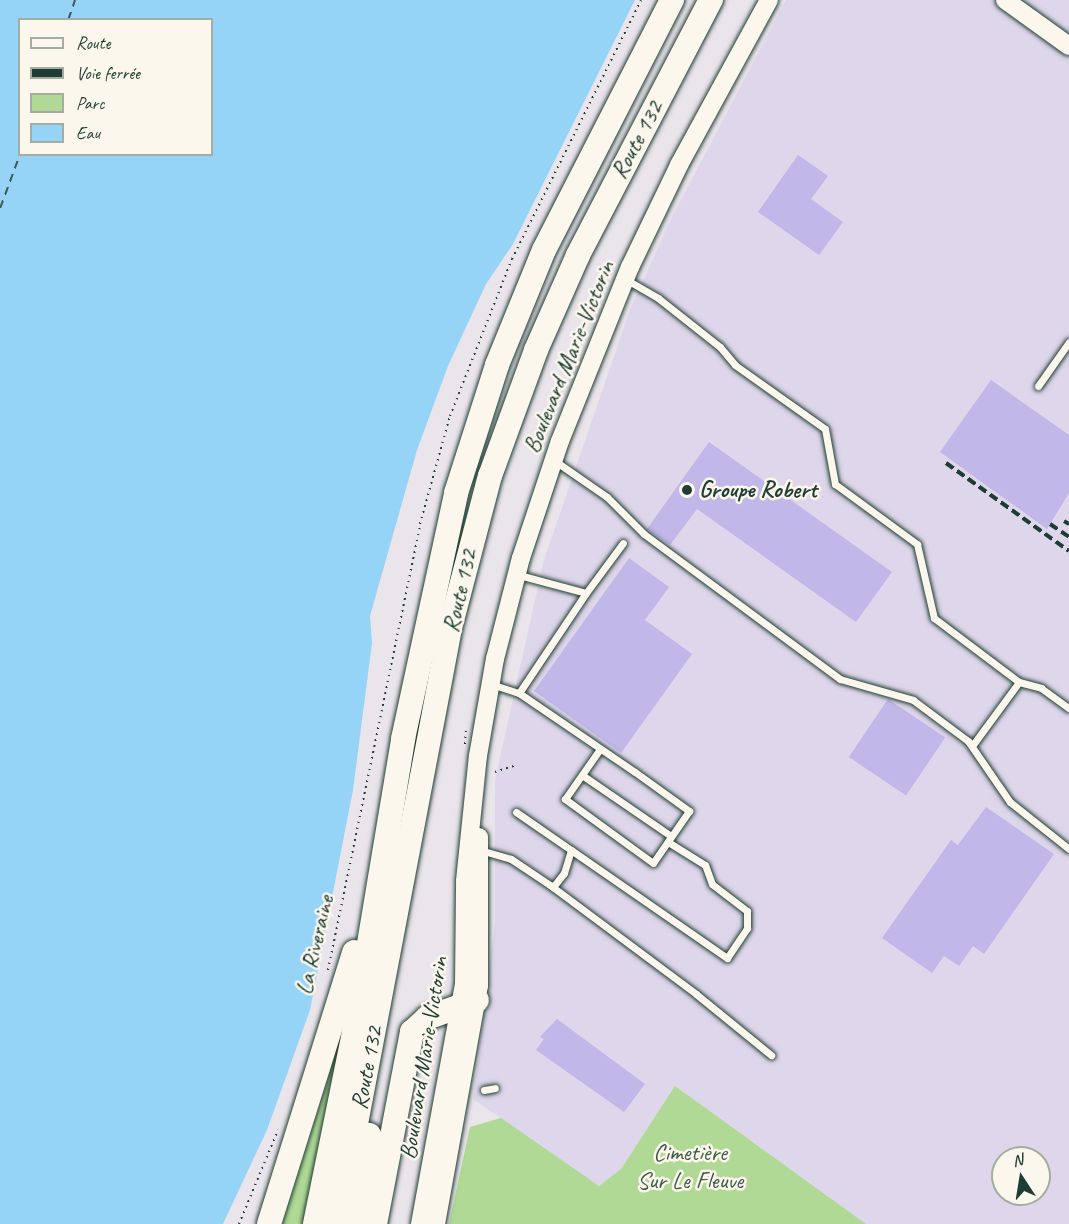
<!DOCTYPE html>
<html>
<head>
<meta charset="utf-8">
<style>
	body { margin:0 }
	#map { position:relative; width:1069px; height:1224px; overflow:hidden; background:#eae4eb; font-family:Caveat,sans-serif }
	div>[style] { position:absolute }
	.built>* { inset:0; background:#ded6ea }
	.green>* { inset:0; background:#b0d995 }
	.water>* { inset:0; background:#95d4f7 }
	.ferry>* { height:1.5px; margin-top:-0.75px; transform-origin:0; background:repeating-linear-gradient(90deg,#375b5b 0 8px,transparent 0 14px) }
	.building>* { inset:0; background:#c1b7e9; transform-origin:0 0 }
	.path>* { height:2px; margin-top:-1px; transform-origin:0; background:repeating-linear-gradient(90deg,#1f3d34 0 1.5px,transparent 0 6px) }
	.roads { filter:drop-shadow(0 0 2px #1f3d34) drop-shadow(0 0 2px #1f3d34) }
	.lane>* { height:7px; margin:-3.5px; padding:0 3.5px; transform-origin:3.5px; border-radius:3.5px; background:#fbf7ec }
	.secondary>* { height:18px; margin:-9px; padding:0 9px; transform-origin:9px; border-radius:9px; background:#fbf7ec }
	.highway>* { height:24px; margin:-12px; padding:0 12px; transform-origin:12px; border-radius:12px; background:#fbf7ec }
	.rail>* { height:4px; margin-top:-2px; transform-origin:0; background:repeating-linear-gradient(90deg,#1f3d34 0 9px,transparent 0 13.5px) }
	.dots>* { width:16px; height:16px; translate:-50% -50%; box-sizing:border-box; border:3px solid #fbf7ec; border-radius:50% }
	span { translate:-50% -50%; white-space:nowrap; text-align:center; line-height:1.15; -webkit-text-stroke:5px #fbf7ec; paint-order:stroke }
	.street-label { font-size:24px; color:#1f3d34 }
	.poi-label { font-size:24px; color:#1f3d34; font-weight:700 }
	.left { translate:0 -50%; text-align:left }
	.park-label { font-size:24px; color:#3c5c47 }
	.legend { position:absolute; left:18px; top:18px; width:195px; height:138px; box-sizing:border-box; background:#fbf7ec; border:2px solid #a3ada2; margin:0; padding:8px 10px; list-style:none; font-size:18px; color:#1f3d34 }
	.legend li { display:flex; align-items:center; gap:12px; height:30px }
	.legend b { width:30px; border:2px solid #a3ada2 }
	.north { position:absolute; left:991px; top:1146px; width:60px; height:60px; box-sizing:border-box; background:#fbf7ec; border:2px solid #a3ada2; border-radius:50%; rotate:348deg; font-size:16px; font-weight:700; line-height:24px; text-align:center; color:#1f3d34 }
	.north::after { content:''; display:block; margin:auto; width:21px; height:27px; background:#1f3d34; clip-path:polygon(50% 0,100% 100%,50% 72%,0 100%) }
</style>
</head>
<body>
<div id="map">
	<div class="built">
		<div style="clip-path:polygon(evenodd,786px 0,1069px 0,1069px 1224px,866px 1224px,675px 1086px,621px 1169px,599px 1186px,473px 1099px,495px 921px,495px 780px,544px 560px,631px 307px,672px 217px,786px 0,1003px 1158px,1039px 1158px,1039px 1194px,1003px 1194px,1003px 1158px)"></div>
	</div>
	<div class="green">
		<div style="clip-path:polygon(338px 1047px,303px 1224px,282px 1224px)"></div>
		<div style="clip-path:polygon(675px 1086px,866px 1224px,449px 1224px,470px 1127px,501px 1118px,599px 1186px,621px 1169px)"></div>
	</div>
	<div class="water">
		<div style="clip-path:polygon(evenodd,0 0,635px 0,513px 244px,486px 284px,448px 366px,417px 450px,370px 616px,372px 643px,353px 790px,310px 1010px,267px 1130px,223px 1224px,0 1224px,0 0,20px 20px,212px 20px,212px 154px,20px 154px,20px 20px)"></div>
	</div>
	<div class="ferry">
		<div style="left:68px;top:20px;width:21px;rotate:-71deg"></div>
		<div style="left:0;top:208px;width:58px;rotate:-69.7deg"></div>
	</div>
	<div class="building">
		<div style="clip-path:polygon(798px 155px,828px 176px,811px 199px,843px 222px,819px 255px,758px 212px)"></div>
		<div style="clip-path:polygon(991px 380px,1069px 435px,1069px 493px,1047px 529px,940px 452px)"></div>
		<div style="clip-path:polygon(709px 442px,892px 572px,856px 622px,697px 509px,670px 545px,647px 529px)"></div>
		<div style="clip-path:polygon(629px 558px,669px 587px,645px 620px,692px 654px,621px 753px,534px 691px)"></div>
		<div style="left:888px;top:699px;width:69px;height:70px;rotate:34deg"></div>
		<div style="clip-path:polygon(986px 807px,1054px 854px,984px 954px,973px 946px,959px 966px,944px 956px,932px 973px,882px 938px,951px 840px,958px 845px)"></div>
		<div style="clip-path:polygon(557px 1019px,645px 1084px,624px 1112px,536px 1050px,544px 1039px,540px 1037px)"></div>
	</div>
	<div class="path">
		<div style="left:465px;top:744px;width:15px;rotate:-86deg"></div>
		<div style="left:495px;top:772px;width:22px;rotate:-18deg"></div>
		<div style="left:328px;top:970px;width:455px;rotate:-78.3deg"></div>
		<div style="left:420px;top:524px;width:112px;rotate:-74.5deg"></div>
		<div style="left:450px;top:416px;width:169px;rotate:-68.5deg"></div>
		<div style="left:512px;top:259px;width:289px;rotate:-63.5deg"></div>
		<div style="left:239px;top:1224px;width:102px;rotate:-67.5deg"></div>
	</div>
	<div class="roads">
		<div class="lane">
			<div style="left:627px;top:280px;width:36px;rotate:30deg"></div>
			<div style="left:658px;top:298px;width:79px;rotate:38.3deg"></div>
			<div style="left:720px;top:347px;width:23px;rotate:50deg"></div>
			<div style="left:735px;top:365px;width:110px;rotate:35.4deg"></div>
			<div style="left:825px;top:429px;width:56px;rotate:79.7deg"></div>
			<div style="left:835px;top:484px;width:102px;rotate:36.2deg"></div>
			<div style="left:917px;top:544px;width:76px;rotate:77.1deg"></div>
			<div style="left:934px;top:618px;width:106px;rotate:37deg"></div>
			<div style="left:1019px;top:682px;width:79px;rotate:126.3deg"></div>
			<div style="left:1038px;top:386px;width:54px;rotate:-54.8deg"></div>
			<div style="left:555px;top:461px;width:63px;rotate:34.7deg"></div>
			<div style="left:607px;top:497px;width:52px;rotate:45deg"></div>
			<div style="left:644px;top:534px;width:244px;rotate:36.5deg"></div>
			<div style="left:840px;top:679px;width:76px;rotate:16deg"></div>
			<div style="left:913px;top:700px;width:69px;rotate:36.7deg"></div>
			<div style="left:968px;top:741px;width:74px;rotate:55.5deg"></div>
			<div style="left:1010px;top:802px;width:75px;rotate:38.5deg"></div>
			<div style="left:519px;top:575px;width:69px;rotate:15deg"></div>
			<div style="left:586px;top:593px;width:62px;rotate:-53.5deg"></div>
			<div style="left:1019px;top:682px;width:23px;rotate:15deg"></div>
			<div style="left:1041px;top:688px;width:34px;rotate:36deg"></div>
			<div style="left:491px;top:684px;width:29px;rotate:18deg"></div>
			<div style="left:519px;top:693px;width:120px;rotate:-56.2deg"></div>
			<div style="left:519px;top:693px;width:140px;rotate:34.3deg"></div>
			<div style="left:635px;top:772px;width:67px;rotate:35.8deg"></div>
			<div style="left:689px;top:811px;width:63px;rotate:124.7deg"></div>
			<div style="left:653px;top:863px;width:109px;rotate:-144deg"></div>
			<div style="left:565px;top:799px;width:61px;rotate:-55deg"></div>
			<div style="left:582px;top:775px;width:108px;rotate:34.4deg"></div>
			<div style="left:516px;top:812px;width:67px;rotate:34.6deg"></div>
			<div style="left:571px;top:850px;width:24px;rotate:107deg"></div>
			<div style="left:564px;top:873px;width:18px;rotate:128deg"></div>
			<div style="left:480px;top:850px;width:32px;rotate:16deg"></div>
			<div style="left:511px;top:859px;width:47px;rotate:33.7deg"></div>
			<div style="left:550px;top:885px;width:182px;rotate:36.7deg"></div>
			<div style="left:696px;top:994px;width:97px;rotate:39.1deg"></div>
			<div style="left:571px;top:850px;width:190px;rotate:34.7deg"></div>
			<div style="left:727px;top:958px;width:36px;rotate:-56deg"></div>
			<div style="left:747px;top:928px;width:17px;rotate:-90deg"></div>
			<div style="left:747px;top:911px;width:44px;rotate:-142.4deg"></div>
			<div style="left:712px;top:884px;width:20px;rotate:-110deg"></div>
			<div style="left:705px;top:865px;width:44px;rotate:-148.1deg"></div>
			<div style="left:484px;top:1090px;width:11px;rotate:-10deg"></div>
		</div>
		<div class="secondary">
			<div style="left:1005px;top:0;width:79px;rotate:35.7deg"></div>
			<div style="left:420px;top:1224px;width:243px;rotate:-79.6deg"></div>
			<div style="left:464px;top:985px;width:104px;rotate:-89.4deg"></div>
			<div style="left:465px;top:881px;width:126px;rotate:-84.1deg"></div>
			<div style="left:478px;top:756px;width:98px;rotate:-80.1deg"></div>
			<div style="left:495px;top:659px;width:104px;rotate:-75.6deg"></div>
			<div style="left:521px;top:558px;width:123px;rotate:-71.6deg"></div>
			<div style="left:560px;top:441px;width:188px;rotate:-68.1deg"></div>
			<div style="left:630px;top:267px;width:113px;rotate:-64.3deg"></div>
			<div style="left:679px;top:165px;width:188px;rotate:-61.4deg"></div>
			<div style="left:436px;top:1224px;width:242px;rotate:-79.8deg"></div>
			<div style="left:479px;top:986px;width:149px;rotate:-90deg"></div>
		</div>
		<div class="highway">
			<div style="left:269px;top:1224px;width:285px;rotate:-72.6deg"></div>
			<div style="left:315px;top:1224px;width:195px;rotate:-78.5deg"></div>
			<div style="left:354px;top:1033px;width:298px;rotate:-80.5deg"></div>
			<div style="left:403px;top:739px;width:252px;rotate:-77.8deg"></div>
			<div style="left:456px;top:493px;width:134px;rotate:-72.2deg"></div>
			<div style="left:497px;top:365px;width:124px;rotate:-67.8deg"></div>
			<div style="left:544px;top:250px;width:281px;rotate:-62.9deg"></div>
			<div style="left:337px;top:1224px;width:607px;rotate:-79.26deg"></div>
			<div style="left:450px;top:628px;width:157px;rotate:-75.3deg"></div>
			<div style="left:490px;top:476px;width:134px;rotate:-69.9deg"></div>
			<div style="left:536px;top:350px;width:104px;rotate:-66.1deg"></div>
			<div style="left:578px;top:255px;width:288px;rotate:-62.5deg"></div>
			<div style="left:357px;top:1224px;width:90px;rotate:-82.3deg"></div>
			<div style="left:375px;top:1224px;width:196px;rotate:-79.1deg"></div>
			<div style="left:412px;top:1032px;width:21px;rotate:-43deg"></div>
			<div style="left:427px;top:1018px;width:53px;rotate:-19.8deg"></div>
		</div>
	</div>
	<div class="rail">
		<div style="left:946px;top:463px;width:151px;rotate:35.6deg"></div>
		<div style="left:1064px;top:521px;width:6px;rotate:31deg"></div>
		<div style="left:1050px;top:524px;width:23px;rotate:34deg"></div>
	</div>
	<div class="dots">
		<div style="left:687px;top:490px;background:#1f3d34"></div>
	</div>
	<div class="street-label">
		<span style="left:637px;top:140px;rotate:-62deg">Route 132</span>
		<span style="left:569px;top:357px;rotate:-68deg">Boulevard Marie-Victorin</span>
		<span style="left:460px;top:591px;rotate:-77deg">Route 132</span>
		<span style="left:315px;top:945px;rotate:-77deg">La Riveraine</span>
		<span style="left:424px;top:1058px;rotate:-81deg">Boulevard Marie-Victorin</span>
		<span style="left:367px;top:1068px;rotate:-79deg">Route 132</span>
	</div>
	<div class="poi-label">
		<span class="left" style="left:699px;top:490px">Groupe Robert</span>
	</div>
	<div class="park-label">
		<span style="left:690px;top:1167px">Cimetière<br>Sur Le Fleuve</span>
	</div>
	<ul class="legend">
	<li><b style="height:8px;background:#fbf7ec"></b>Route</li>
	<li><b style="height:8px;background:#1f3d34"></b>Voie ferrée</li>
	<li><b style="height:16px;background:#b0d995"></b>Parc</li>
	<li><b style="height:16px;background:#95d4f7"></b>Eau</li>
	</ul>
	<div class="north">N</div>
</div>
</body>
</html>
